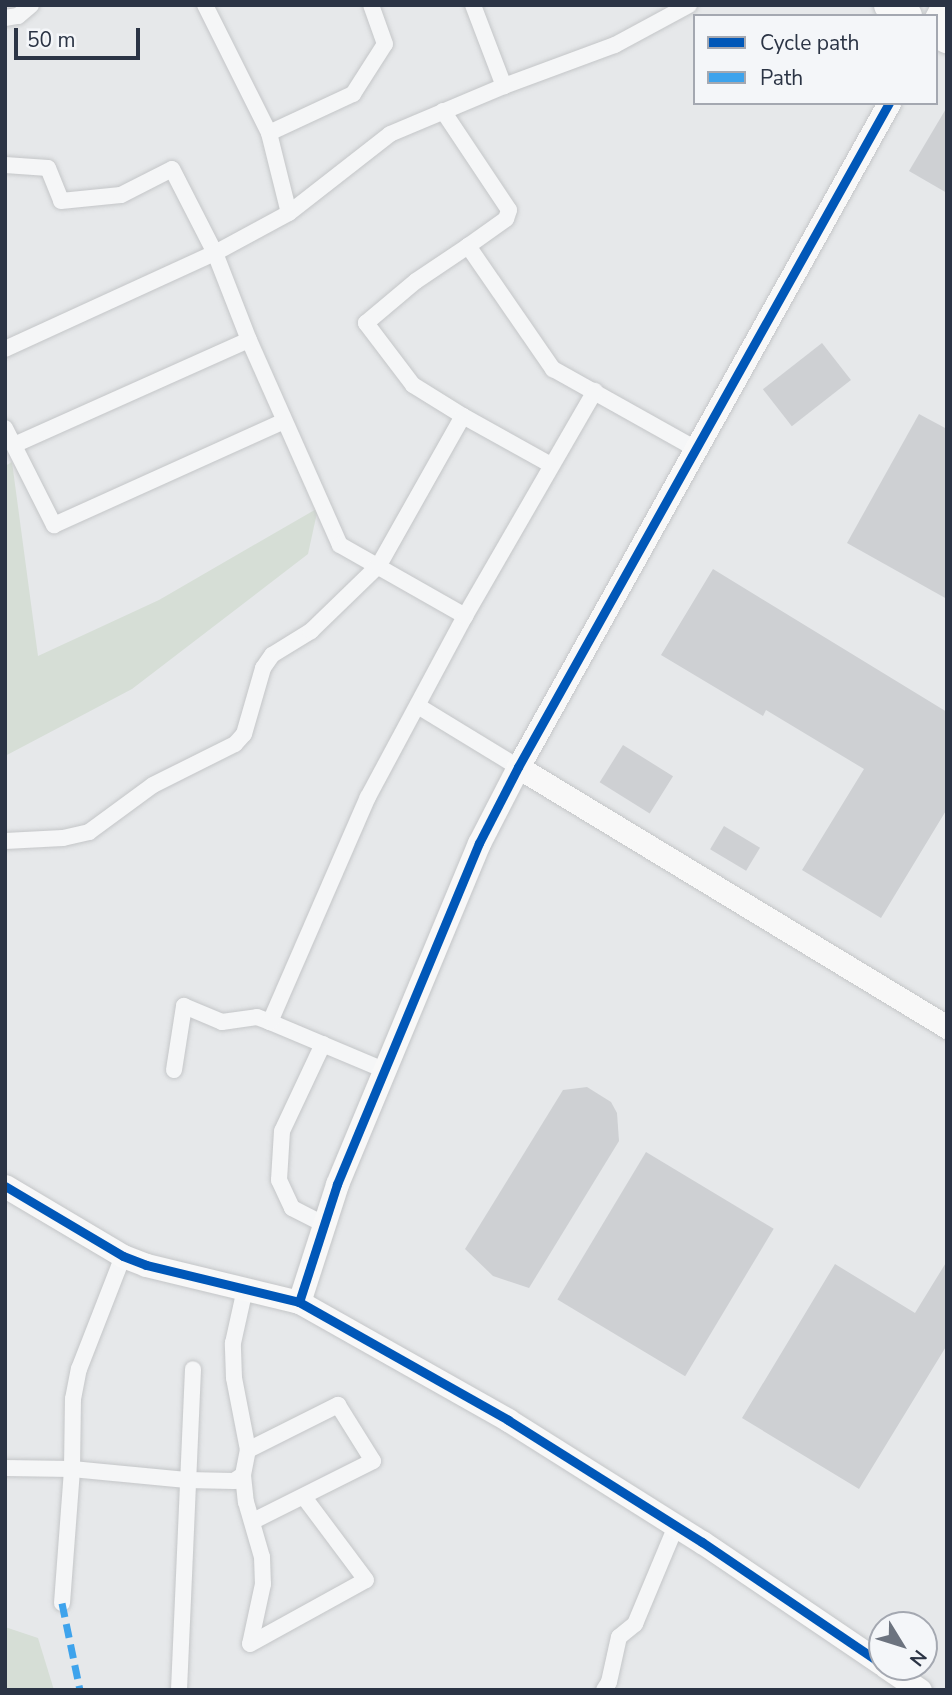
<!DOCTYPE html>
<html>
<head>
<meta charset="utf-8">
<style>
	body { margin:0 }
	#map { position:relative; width:952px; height:1695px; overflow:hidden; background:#e6e8ea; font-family:"Nunito Sans",sans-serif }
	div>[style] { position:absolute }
	.green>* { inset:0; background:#d6ded6 }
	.building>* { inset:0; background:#ced0d3; transform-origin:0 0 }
	.roads { filter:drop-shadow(0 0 2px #c4c6c8) drop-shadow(0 0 2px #c4c6c8) }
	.street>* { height:16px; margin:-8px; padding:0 8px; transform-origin:8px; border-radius:8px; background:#f5f6f7 }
	.secondary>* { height:23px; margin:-11.5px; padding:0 11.5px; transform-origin:11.5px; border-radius:11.5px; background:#f8f8f8 }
	.highway>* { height:30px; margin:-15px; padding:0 15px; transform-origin:15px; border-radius:15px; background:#f8f8f8 }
	.quiet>* { height:7px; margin-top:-3.5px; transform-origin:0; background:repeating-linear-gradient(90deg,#3ea3ec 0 14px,transparent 0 21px) }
	.cycleway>* { height:9px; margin:-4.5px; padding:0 4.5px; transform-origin:4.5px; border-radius:4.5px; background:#0057b8 }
	span { translate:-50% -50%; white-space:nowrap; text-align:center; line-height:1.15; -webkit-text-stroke:5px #f4f6f9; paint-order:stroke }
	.frame { position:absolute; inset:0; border:7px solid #2b3445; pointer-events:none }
	.legend { position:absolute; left:693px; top:14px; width:245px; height:91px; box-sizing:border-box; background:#f4f6f9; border:2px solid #a4a8b1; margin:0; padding:9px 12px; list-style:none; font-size:21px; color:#2b3445 }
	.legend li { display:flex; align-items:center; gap:14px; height:35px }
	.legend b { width:35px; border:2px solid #a4a8b1 }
	.north { position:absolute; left:868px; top:1611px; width:70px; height:70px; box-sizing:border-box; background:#f4f6f9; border:2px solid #a4a8b1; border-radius:50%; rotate:128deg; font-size:19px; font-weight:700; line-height:28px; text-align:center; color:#2b3445 }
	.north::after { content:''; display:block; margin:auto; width:24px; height:32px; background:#6c737f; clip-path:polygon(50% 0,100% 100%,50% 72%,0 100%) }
	.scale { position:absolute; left:14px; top:28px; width:126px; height:32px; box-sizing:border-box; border:4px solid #2b3445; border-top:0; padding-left:9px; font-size:21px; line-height:24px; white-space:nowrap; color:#2b3445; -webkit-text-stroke:5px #f4f6f9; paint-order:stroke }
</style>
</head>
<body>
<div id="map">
	<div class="green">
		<div style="clip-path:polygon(12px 462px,38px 656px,159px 600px,318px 508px,308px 554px,132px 689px,5px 756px,5px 466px)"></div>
		<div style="clip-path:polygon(5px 1627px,38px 1638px,54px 1690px,5px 1690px)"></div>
	</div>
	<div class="building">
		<div style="clip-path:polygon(947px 107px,947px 193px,909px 171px)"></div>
		<div style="left:822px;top:343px;width:47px;height:75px;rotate:52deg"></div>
		<div style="clip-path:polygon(919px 414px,947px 429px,947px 599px,847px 543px)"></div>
		<div style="clip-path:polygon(713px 569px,947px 712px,947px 809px,881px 918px,802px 870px,864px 769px,766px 710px,763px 716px,661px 655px)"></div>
		<div style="left:623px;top:745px;width:59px;height:44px;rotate:32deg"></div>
		<div style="left:724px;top:826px;width:42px;height:27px;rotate:31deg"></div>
		<div style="clip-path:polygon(587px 1087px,611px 1102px,617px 1113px,619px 1141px,529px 1288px,493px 1276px,465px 1249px,563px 1090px)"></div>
		<div style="left:646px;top:1152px;width:149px;height:172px;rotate:31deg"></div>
		<div style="clip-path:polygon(947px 1261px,947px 1345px,859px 1489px,742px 1418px,835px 1264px,915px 1313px)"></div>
	</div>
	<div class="roads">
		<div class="street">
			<div style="left:205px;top:5px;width:143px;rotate:63.4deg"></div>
			<div style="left:269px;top:133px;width:82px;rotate:76deg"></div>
			<div style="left:473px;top:5px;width:87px;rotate:69.1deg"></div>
			<div style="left:5px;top:18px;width:13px;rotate:-9deg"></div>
			<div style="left:18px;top:16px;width:17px;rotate:-40deg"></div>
			<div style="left:443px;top:111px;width:119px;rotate:56.3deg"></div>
			<div style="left:509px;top:210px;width:9px;rotate:108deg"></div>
			<div style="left:506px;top:219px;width:47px;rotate:144.6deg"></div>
			<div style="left:468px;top:246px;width:150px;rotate:55.4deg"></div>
			<div style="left:553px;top:369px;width:164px;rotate:29.2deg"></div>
			<div style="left:269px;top:133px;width:93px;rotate:-24.9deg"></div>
			<div style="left:353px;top:94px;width:59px;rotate:-57.4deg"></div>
			<div style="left:385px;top:44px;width:41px;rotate:-109.7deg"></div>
			<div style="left:5px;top:165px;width:43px;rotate:4deg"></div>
			<div style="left:48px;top:168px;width:35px;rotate:68deg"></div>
			<div style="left:61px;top:201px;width:60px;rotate:-5.7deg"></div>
			<div style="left:121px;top:195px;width:57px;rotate:-27deg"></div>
			<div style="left:172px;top:169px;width:94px;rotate:62.9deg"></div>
			<div style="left:215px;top:253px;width:93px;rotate:68.7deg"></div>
			<div style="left:249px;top:340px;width:224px;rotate:66.1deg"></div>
			<div style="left:340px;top:545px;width:144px;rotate:29.6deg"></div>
			<div style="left:5px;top:349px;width:231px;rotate:-24.6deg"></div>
			<div style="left:215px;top:253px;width:84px;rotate:-28.4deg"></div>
			<div style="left:289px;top:213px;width:128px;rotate:-38deg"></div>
			<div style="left:390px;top:134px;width:124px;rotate:-22.8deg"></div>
			<div style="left:504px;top:86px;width:118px;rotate:-20.3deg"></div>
			<div style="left:615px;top:45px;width:84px;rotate:-28.4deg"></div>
			<div style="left:463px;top:416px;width:59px;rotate:-148.2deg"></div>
			<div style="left:413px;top:385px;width:78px;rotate:-127.2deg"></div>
			<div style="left:366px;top:323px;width:65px;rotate:-40deg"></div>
			<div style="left:416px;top:281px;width:63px;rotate:-33.9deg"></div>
			<div style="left:5px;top:428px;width:109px;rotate:63.2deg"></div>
			<div style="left:54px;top:525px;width:252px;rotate:-24.3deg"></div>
			<div style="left:14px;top:445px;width:257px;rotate:-24.1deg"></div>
			<div style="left:418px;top:706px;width:117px;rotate:31.4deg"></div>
			<div style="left:5px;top:841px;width:58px;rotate:-3deg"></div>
			<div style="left:63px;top:838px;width:27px;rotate:-13deg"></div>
			<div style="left:89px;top:832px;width:79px;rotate:-36.3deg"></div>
			<div style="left:153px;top:785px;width:92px;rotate:-26.6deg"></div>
			<div style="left:235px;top:744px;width:13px;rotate:-48deg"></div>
			<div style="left:244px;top:734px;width:69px;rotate:-73.9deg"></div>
			<div style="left:263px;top:668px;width:16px;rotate:-55deg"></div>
			<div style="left:272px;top:655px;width:46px;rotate:-31.6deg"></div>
			<div style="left:311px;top:631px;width:95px;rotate:-44.1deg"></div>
			<div style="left:379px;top:565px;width:171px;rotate:-60.6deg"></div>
			<div style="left:463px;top:416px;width:101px;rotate:29.1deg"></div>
			<div style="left:323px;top:1044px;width:96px;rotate:115.2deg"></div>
			<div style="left:282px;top:1131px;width:49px;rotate:93.5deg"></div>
			<div style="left:279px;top:1180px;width:31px;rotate:65deg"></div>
			<div style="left:292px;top:1208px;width:36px;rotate:27deg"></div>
			<div style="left:174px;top:1070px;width:65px;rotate:-81.1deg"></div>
			<div style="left:184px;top:1006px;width:41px;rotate:22.8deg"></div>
			<div style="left:222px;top:1022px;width:35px;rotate:-8deg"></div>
			<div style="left:257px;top:1017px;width:14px;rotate:21deg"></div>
			<div style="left:384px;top:1070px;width:124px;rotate:-157.2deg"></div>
			<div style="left:270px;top:1022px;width:245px;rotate:-66.5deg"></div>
			<div style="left:368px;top:797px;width:205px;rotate:-61.8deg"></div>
			<div style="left:465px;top:616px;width:260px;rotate:-60deg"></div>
			<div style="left:248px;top:1450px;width:101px;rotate:-26.6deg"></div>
			<div style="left:338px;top:1405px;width:66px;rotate:58deg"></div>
			<div style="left:373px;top:1461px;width:134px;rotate:153.4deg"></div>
			<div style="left:5px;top:1468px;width:67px;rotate:0.9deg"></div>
			<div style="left:72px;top:1469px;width:115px;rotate:5.5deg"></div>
			<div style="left:186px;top:1480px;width:48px;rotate:1.2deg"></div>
			<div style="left:234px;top:1481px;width:11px;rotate:-34deg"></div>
			<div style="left:243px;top:1475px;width:25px;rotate:-79deg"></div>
			<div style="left:248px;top:1450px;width:73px;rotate:-101deg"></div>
			<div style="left:234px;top:1378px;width:35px;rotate:-92deg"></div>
			<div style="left:233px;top:1343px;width:55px;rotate:-77.5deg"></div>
			<div style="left:243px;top:1475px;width:27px;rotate:84deg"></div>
			<div style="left:246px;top:1502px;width:57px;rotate:73.8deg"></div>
			<div style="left:262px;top:1557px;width:27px;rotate:88deg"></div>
			<div style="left:263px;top:1584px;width:61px;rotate:102.2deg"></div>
			<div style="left:62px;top:1603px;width:134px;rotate:-85.7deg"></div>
			<div style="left:72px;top:1469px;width:70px;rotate:-89.2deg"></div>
			<div style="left:73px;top:1399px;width:31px;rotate:-79deg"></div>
			<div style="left:79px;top:1369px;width:121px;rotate:-68.7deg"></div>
			<div style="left:250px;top:1644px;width:132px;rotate:-28.9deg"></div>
			<div style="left:366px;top:1580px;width:104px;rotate:-126.8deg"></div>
			<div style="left:179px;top:1690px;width:321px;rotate:-87.5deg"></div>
			<div style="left:604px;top:1690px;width:9px;rotate:-58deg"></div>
			<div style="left:609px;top:1682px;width:46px;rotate:-77.5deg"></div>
			<div style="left:619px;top:1637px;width:21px;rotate:-39deg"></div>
			<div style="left:635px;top:1624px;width:106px;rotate:-67.3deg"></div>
		</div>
		<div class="secondary">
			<div style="left:936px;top:18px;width:15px;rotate:-62deg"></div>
			<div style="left:518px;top:767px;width:502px;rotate:31.22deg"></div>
			<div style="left:5px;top:1186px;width:137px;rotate:30.7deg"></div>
			<div style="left:123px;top:1256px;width:25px;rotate:21deg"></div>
			<div style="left:146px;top:1265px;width:157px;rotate:13.6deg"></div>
			<div style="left:299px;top:1302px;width:240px;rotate:29.4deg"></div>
			<div style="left:508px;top:1420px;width:229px;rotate:32.2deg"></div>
			<div style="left:702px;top:1542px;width:217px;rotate:34.1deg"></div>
			<div style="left:299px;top:1302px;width:124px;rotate:-72.1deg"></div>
			<div style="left:337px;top:1184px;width:369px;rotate:-67.4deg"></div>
			<div style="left:479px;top:843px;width:85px;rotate:-62.8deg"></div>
			<div style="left:518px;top:767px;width:761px;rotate:-60.81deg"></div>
			<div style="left:886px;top:1667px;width:41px;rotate:34.1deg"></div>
		</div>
		<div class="highway">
			<div style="left:889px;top:5px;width:21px;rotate:31deg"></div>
			<div style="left:936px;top:32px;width:13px;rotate:29deg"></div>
		</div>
	</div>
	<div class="quiet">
		<div style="left:62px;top:1603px;width:89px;rotate:78.3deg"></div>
	</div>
	<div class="cycleway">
		<div style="left:5px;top:1186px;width:137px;rotate:30.7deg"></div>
		<div style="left:123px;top:1256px;width:25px;rotate:21deg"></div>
		<div style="left:146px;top:1265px;width:157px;rotate:13.6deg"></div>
		<div style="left:299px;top:1302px;width:240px;rotate:29.4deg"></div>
		<div style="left:508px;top:1420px;width:229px;rotate:32.2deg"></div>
		<div style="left:702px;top:1542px;width:217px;rotate:34.1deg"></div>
		<div style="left:299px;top:1302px;width:124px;rotate:-72.1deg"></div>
		<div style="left:337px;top:1184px;width:369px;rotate:-67.4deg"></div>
		<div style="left:479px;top:843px;width:85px;rotate:-62.8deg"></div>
		<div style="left:518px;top:767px;width:761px;rotate:-60.81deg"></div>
	</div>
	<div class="frame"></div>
	<ul class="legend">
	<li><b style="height:9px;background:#0057b8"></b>Cycle path</li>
	<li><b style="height:9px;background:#3ea3ec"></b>Path</li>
	</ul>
	<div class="north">N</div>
	<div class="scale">50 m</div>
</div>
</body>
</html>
